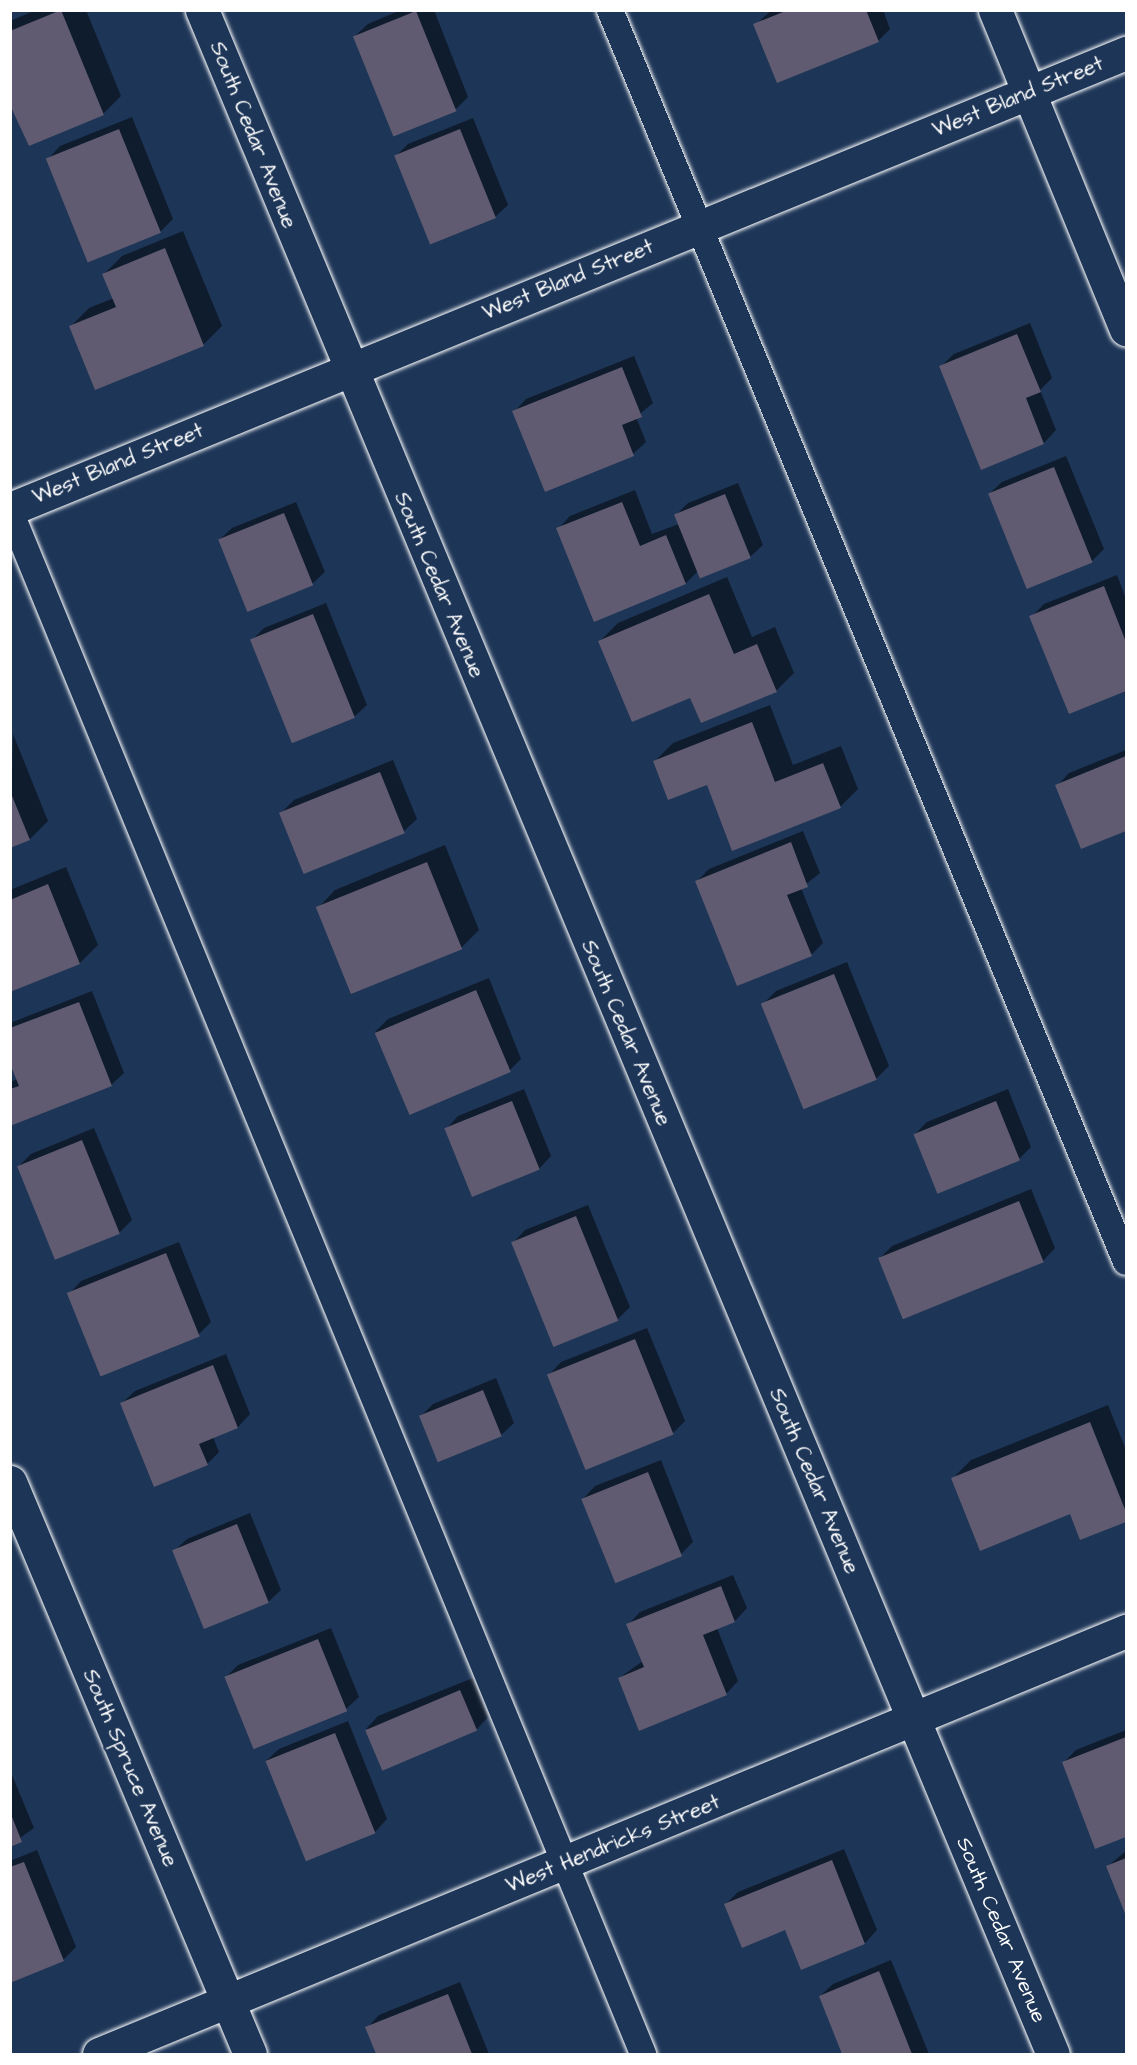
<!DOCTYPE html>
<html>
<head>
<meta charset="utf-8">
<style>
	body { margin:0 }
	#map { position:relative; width:1137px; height:2065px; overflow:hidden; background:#1d3557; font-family:"Architects Daughter",sans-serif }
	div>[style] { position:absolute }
	.shadow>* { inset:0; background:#0007 }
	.building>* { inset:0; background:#605b70; transform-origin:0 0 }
	.roads { filter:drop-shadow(0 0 2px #fff) drop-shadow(0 0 2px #fff) }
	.service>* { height:26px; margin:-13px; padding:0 13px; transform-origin:13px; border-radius:13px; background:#1d3557 }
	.minor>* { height:33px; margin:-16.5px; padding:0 16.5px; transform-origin:16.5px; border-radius:16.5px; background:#1d3557 }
	.tertiary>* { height:33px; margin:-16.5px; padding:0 16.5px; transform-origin:16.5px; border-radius:16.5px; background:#1d3557 }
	span { translate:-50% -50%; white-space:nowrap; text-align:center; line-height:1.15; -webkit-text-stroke:4.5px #1d3557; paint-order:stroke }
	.street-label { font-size:21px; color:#fff }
	.frame { position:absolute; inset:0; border:12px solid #fff; pointer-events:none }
</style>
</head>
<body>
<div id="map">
	<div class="shadow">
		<div style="clip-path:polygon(36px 10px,86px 10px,121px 96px,103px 114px,10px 103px,10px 21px)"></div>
		<div style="clip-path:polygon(401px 10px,434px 10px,468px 97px,456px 109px,355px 36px,368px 24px)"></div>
		<div style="clip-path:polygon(772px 10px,883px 10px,890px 29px,878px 41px,755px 25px)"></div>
		<div style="clip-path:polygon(132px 117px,173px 219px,160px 232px,48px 159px,60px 146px)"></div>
		<div style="clip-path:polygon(473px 118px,508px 205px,495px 217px,396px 156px,408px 144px)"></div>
		<div style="clip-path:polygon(183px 231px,222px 326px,204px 344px,96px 388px,71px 326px,89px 308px,114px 298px,104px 274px,122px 256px)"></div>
		<div style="clip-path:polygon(1030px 323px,1052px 378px,1040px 390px,1056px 430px,1044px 443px,982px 468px,941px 366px,954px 354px)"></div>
		<div style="clip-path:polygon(634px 356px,653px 403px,636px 417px,646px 442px,633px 454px,546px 490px,514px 412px,526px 399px)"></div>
		<div style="clip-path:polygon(1066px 456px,1104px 549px,1092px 561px,1027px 587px,989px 494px,1002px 482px)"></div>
		<div style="clip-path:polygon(738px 483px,763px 545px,750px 557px,698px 571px,686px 583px,558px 529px,570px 516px,635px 490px,652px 534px,679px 524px,676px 515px,688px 503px)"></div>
		<div style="clip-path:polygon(296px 502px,325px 572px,312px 584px,219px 540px,232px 528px)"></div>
		<div style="clip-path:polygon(1117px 575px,1126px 599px,1126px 690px,1070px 713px,1031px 617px,1044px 604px)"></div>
		<div style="clip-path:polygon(727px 577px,752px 637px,775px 627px,794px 673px,776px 691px,691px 696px,600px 641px,618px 623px)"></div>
		<div style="clip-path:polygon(326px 603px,367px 705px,354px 717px,252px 640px,264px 628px)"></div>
		<div style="clip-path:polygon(770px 705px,793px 765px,841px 746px,858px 789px,840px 807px,655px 761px,673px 743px)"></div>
		<div style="clip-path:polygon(13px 734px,48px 821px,30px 839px,10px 847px)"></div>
		<div style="clip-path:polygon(1126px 750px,1126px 829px,1082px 847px,1057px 786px,1069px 773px)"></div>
		<div style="clip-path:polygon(393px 760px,417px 819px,404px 831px,281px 813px,294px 800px)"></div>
		<div style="clip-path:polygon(803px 831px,820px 873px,801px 888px,823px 943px,811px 955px,697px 881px,709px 869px)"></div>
		<div style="clip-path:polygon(445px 845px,479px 930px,461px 948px,318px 908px,335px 890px)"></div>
		<div style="clip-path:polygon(66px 867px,98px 945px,80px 963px,10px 991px,10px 890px)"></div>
		<div style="clip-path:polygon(847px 962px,889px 1066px,876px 1079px,763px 1004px,776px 991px)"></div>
		<div style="clip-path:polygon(489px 978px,521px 1059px,509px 1071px,375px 1032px,388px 1019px)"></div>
		<div style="clip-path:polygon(92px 991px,124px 1073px,111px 1085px,10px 1124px,10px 1082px,18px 1079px,10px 1060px,10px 1023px)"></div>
		<div style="clip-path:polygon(524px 1089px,551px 1156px,539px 1169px,446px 1129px,458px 1116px)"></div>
		<div style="clip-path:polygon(1008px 1089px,1031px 1147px,1019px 1159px,915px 1134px,927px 1122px)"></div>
		<div style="clip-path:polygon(94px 1128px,132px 1220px,119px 1233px,19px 1166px,31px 1154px)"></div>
		<div style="clip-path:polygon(1031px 1189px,1055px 1248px,1043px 1261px,880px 1258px,892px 1246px)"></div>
		<div style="clip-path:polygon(588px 1205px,630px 1307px,617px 1320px,513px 1243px,525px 1230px)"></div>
		<div style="clip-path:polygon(179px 1242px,211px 1322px,199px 1334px,69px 1294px,81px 1281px)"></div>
		<div style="clip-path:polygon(647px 1328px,685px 1421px,672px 1434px,586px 1468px,549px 1375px,561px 1362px)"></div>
		<div style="clip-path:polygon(226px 1354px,250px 1414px,238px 1427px,213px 1437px,219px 1452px,207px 1464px,122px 1403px,135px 1391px)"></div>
		<div style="clip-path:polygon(496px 1378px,514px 1423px,501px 1435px,421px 1416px,433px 1404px)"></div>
		<div style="clip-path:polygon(1108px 1405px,1126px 1450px,1126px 1520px,1081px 1538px,1071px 1513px,953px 1478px,971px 1460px)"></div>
		<div style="clip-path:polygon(661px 1460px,693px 1542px,681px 1554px,583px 1499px,595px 1486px)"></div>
		<div style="clip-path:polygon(250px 1513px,281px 1590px,268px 1602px,174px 1551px,187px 1539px)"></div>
		<div style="clip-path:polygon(733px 1575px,747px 1608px,735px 1621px,717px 1628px,738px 1681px,726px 1694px,619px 1678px,643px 1661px,628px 1625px,640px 1612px)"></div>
		<div style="clip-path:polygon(331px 1628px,359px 1697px,346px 1709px,225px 1678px,238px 1665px)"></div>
		<div style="clip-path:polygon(473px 1678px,488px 1717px,476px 1730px,366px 1729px,378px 1716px)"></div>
		<div style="clip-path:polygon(348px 1721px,387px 1819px,375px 1832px,306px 1859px,266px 1761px,279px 1749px)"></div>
		<div style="clip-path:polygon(1126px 1730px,1126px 1835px,1096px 1847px,1063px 1763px,1076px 1750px)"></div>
		<div style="clip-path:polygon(10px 1770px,34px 1828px,10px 1845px)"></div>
		<div style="clip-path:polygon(844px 1849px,877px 1930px,865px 1943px,802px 1968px,786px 1928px,726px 1904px,738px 1892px)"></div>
		<div style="clip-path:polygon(37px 1850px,76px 1947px,63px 1960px,10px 1981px,10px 1861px)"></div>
		<div style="clip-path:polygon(1126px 1851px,1126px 1912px,1108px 1866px)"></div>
		<div style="clip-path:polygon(891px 1960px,929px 2054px,844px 2054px,820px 1996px,833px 1984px)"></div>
		<div style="clip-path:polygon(460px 1982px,489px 2054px,378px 2054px,367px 2028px,379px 2015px)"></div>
	</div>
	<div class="building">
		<div style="clip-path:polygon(61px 10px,104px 115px,29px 146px,10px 105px,10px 31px)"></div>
		<div style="clip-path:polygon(788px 10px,866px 10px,879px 42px,777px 83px,753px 24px)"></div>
		<div style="left:416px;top:11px;width:108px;height:68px;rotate:68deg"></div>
		<div style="left:119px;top:129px;width:112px;height:79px;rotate:68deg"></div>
		<div style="left:460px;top:129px;width:96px;height:71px;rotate:68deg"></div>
		<div style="clip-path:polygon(165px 248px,204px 346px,95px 390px,69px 326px,116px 307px,102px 274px)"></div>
		<div style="clip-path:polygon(1017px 334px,1041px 392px,1026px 398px,1044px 444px,981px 470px,939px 366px)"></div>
		<div style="clip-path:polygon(622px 367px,642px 417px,622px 425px,634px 456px,545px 492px,512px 411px)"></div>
		<div style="left:1054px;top:467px;width:103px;height:71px;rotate:68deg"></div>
		<div style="left:725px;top:494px;width:69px;height:55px;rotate:68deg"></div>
		<div style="clip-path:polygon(622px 502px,640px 546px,666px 535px,686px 584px,594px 622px,556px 528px)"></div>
		<div style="left:284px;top:513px;width:78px;height:71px;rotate:68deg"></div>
		<div style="clip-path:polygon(1104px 586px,1126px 642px,1126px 691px,1069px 714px,1029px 616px)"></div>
		<div style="clip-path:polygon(709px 594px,734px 654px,757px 644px,777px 692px,701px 723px,690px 698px,632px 722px,598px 641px)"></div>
		<div style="left:313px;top:614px;width:112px;height:68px;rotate:68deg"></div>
		<div style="clip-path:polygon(752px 722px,775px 782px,823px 763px,841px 808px,732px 851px,707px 785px,668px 800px,653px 761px)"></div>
		<div style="clip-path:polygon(1126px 756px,1126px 831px,1081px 849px,1055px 785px)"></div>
		<div style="left:380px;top:772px;width:66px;height:109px;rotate:68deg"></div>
		<div style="clip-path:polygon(10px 791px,30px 840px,10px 848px)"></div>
		<div style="clip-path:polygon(791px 842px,808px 887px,787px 895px,812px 956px,737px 986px,695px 881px)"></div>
		<div style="left:427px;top:862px;width:94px;height:120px;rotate:68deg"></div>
		<div style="clip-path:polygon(48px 884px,80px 964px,10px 992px,10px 900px)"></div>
		<div style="left:834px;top:974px;width:114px;height:79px;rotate:68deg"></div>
		<div style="left:476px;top:990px;width:89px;height:110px;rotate:67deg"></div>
		<div style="clip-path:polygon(79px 1002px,112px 1086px,10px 1126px,10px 1089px,19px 1086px,10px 1064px,10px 1028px)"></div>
		<div style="left:512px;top:1101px;width:74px;height:73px;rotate:68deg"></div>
		<div style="left:996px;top:1101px;width:64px;height:89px;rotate:68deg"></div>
		<div style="left:82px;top:1140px;width:101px;height:70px;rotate:68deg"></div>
		<div style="left:1019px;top:1201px;width:66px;height:152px;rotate:68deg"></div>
		<div style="left:576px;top:1216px;width:113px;height:70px;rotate:68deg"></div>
		<div style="left:166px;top:1253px;width:90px;height:107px;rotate:68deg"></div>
		<div style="left:635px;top:1339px;width:103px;height:95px;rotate:68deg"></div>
		<div style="clip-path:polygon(213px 1365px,238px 1428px,199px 1444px,208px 1465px,154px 1487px,120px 1403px)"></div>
		<div style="left:483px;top:1390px;width:50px;height:69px;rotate:68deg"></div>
		<div style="clip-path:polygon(1090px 1422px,1126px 1512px,1126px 1522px,1080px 1540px,1070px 1514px,980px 1551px,951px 1478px)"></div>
		<div style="left:648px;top:1472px;width:91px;height:72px;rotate:68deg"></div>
		<div style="left:237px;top:1524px;width:85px;height:70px;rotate:68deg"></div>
		<div style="clip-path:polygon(721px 1586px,735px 1622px,703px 1635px,727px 1695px,639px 1731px,618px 1678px,644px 1667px,626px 1624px)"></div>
		<div style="left:318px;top:1639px;width:78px;height:101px;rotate:68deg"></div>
		<div style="left:460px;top:1690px;width:44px;height:103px;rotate:67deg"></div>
		<div style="left:335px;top:1733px;width:108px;height:75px;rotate:68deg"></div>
		<div style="clip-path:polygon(1126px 1737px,1126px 1837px,1095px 1849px,1062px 1762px)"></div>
		<div style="clip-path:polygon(10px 1812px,22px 1842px,10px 1847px)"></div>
		<div style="clip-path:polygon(1126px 1858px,1126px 1916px,1106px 1866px)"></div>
		<div style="clip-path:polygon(832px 1860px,865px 1944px,801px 1970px,785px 1930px,742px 1948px,724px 1904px)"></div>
		<div style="clip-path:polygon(24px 1862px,64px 1961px,10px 1983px,10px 1867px)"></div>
		<div style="clip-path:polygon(879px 1971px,912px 2054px,842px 2054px,819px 1996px)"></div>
		<div style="clip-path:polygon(448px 1994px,472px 2054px,376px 2054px,365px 2027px)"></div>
	</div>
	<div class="roads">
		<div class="service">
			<div style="left:610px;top:10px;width:1354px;rotate:67.6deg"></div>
			<div style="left:10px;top:511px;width:1668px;rotate:67.69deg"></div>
		</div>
		<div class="minor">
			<div style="left:202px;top:10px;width:2214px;rotate:67.4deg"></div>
			<div style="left:995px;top:10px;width:345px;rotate:67.7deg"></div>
			<div style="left:10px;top:1482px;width:620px;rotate:67.24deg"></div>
			<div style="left:99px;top:2054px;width:1111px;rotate:-22.39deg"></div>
		</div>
		<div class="tertiary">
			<div style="left:10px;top:509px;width:1206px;rotate:-22.23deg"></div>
		</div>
	</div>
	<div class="street-label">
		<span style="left:1018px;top:97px;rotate:-22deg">West Bland Street</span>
		<span style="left:253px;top:135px;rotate:68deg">South Cedar Avenue</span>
		<span style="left:568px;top:280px;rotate:-22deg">West Bland Street</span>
		<span style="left:118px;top:464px;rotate:-22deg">West Bland Street</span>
		<span style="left:439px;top:585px;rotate:67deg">South Cedar Avenue</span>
		<span style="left:626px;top:1033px;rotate:67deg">South Cedar Avenue</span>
		<span style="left:814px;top:1481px;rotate:67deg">South Cedar Avenue</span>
		<span style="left:130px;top:1768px;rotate:67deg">South Spruce Avenue</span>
		<span style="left:613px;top:1844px;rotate:-22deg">West Hendricks Street</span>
		<span style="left:1001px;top:1930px;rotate:67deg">South Cedar Avenue</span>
	</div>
	<div class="frame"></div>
</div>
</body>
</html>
